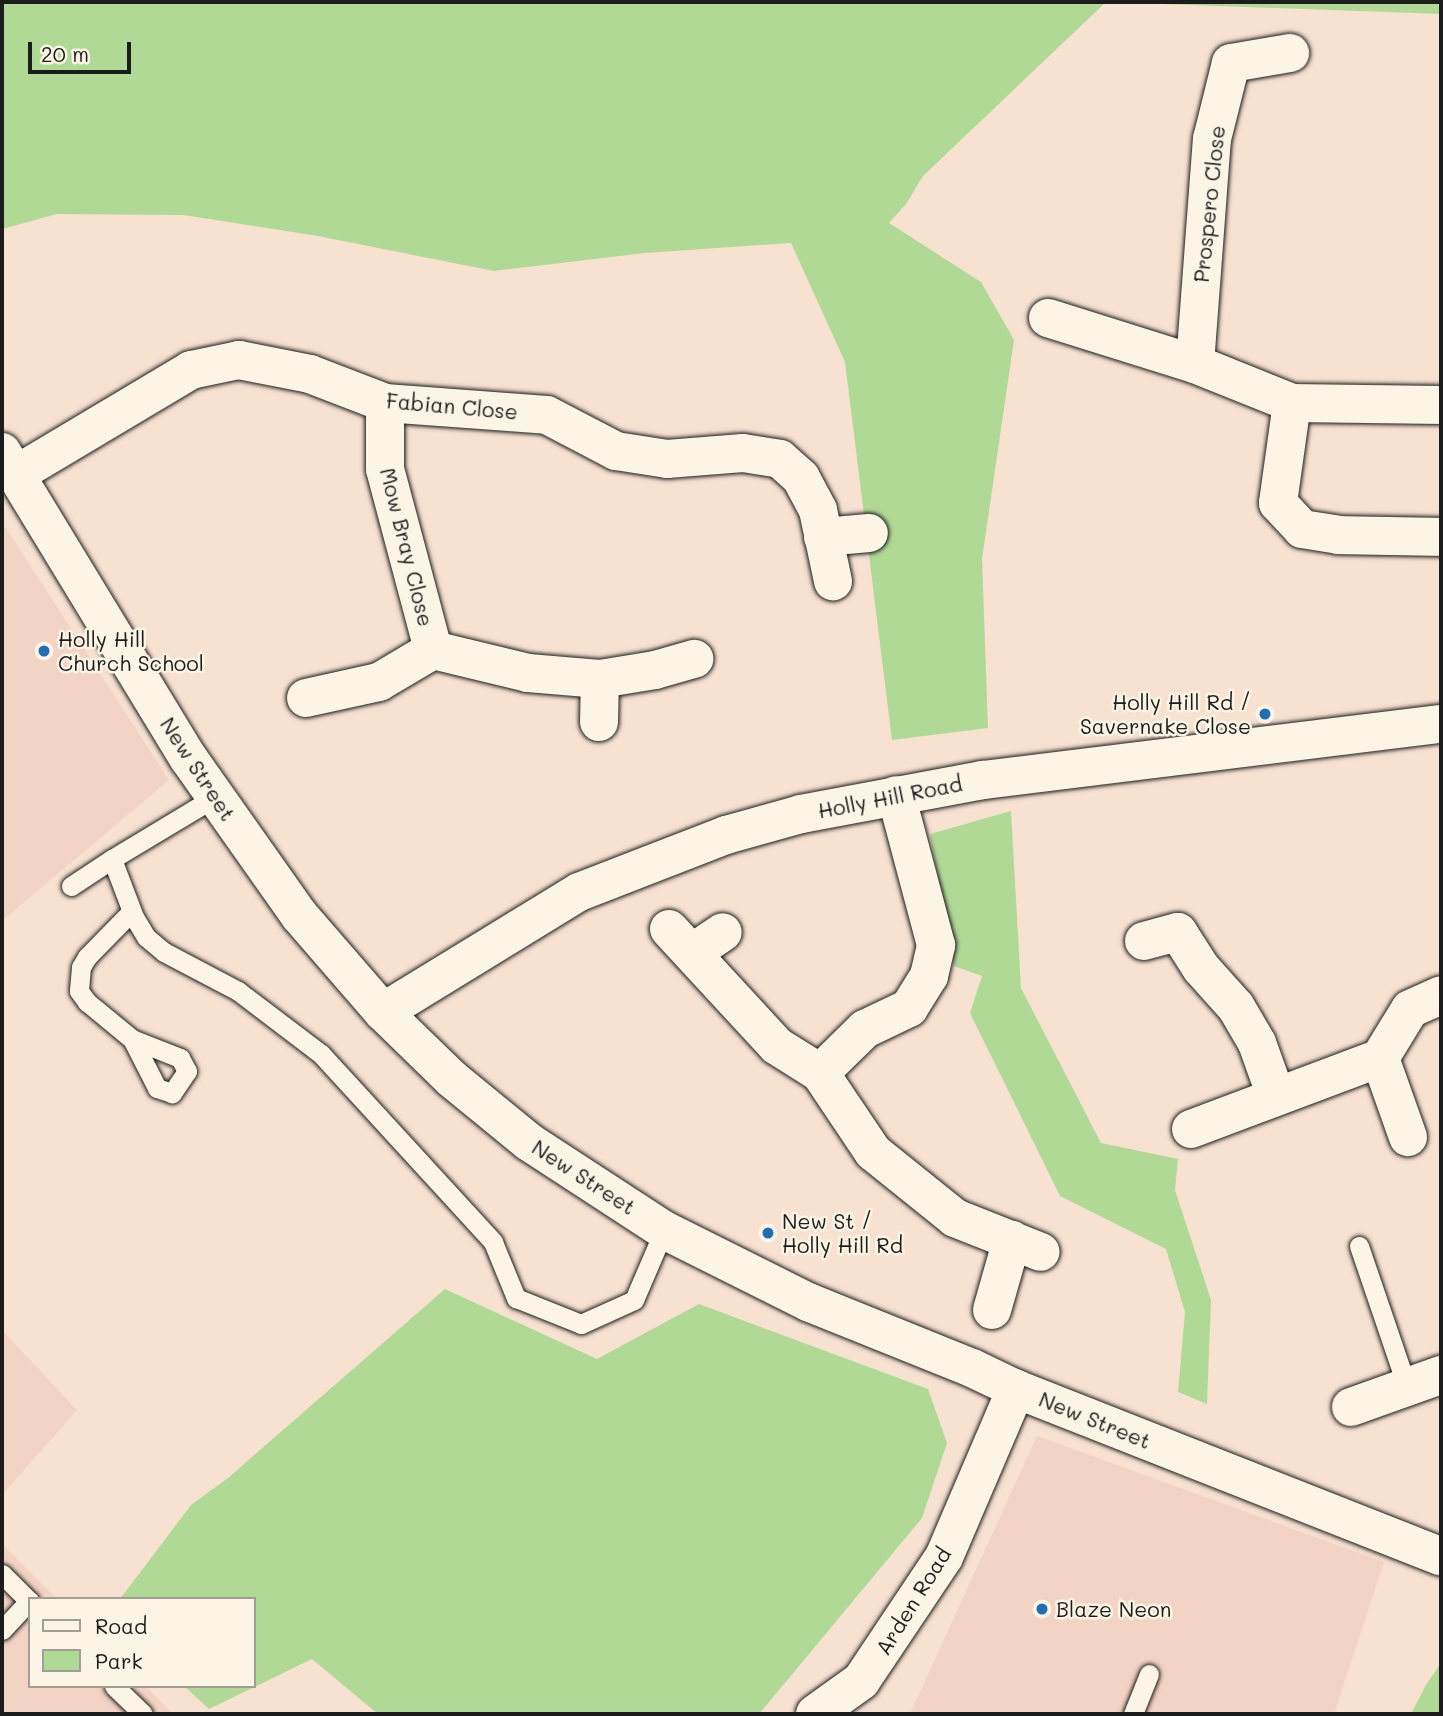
<!DOCTYPE html>
<html>
<head>
<meta charset="utf-8">
<style>
	body { margin:0 }
	#map { position:relative; width:1443px; height:1716px; overflow:hidden; background:#f7e1d1; font-family:Mali,sans-serif }
	div>[style] { position:absolute }
	.built>* { inset:0; background:#f3d3c3 }
	.green>* { inset:0; background:#b1d996 }
	.roads { filter:drop-shadow(0 0 2px #1c1c1c) drop-shadow(0 0 2px #1c1c1c) }
	.service>* { height:19px; margin:-9.5px; padding:0 9.5px; transform-origin:9.5px; border-radius:9.5px; background:#fcf5e5 }
	.minor>* { height:38px; margin:-19px; padding:0 19px; transform-origin:19px; border-radius:19px; background:#fcf5e5 }
	.tertiary>* { height:38px; margin:-19px; padding:0 19px; transform-origin:19px; border-radius:19px; background:#fcf5e5 }
	.dots>* { width:19px; height:19px; translate:-50% -50%; box-sizing:border-box; border:4px solid #fcf5e5; border-radius:50% }
	span { translate:-50% -50%; white-space:nowrap; text-align:center; line-height:1.15; -webkit-text-stroke:5px #fcf5e5; paint-order:stroke }
	.street-label { font-size:21px; color:#1c1c1c }
	.poi-label { font-size:21px; color:#1c1c1c }
	.left { translate:0 -50%; text-align:left }
	.right { translate:-100% -50%; text-align:right }
	.frame { position:absolute; inset:0; border:4px solid #1c1c1c; pointer-events:none }
	.legend { position:absolute; left:28px; top:1597px; width:228px; height:91px; box-sizing:border-box; background:#fcf5e5; border:2px solid #a29e95; margin:0; padding:9px 12px; list-style:none; font-size:21px; color:#1c1c1c }
	.legend li { display:flex; align-items:center; gap:14px; height:35px }
	.legend b { width:35px; border:2px solid #a29e95 }
	.scale { position:absolute; left:28px; top:42px; width:103px; height:32px; box-sizing:border-box; border:4px solid #1c1c1c; border-top:0; padding-left:9px; font-size:21px; line-height:24px; white-space:nowrap; color:#1c1c1c; -webkit-text-stroke:5px #fcf5e5; paint-order:stroke }
</style>
</head>
<body>
<div id="map">
	<div class="built">
		<div style="clip-path:polygon(2px 522px,169px 780px,2px 921px)"></div>
		<div style="clip-path:polygon(2px 1330px,77px 1410px,2px 1495px)"></div>
		<div style="clip-path:polygon(1037px 1436px,1384px 1562px,1334px 1714px,910px 1714px)"></div>
		<div style="clip-path:polygon(2px 1544px,57px 1599px,30px 1599px,30px 1686px,145px 1686px,173px 1714px,2px 1714px)"></div>
	</div>
	<div class="green">
		<div style="clip-path:polygon(2px 2px,1441px 2px,1441px 14px,1106px 2px,923px 176px,906px 204px,889px 223px,981px 282px,1014px 340px,982px 559px,988px 728px,892px 740px,845px 362px,791px 243px,645px 253px,494px 271px,318px 236px,183px 215px,57px 214px,2px 229px)"></div>
		<div style="clip-path:polygon(1011px 811px,1021px 988px,1101px 1143px,1178px 1159px,1175px 1190px,1211px 1300px,1207px 1404px,1178px 1392px,1185px 1312px,1166px 1249px,1060px 1196px,970px 1013px,982px 976px,954px 966px,930px 834px)"></div>
		<div style="clip-path:polygon(445px 1289px,597px 1359px,699px 1304px,928px 1389px,947px 1443px,922px 1518px,759px 1714px,378px 1714px,312px 1659px,209px 1709px,184px 1686px,254px 1686px,254px 1599px,120px 1599px,191px 1505px,228px 1478px)"></div>
		<div style="clip-path:polygon(1441px 1663px,1441px 1714px,1411px 1714px,1426px 1685px)"></div>
	</div>
	<div class="roads">
		<div class="service">
			<div style="left:215px;top:797px;width:120px;rotate:149deg"></div>
			<div style="left:112px;top:859px;width:62px;rotate:69.2deg"></div>
			<div style="left:134px;top:917px;width:23px;rotate:59deg"></div>
			<div style="left:146px;top:937px;width:23px;rotate:40deg"></div>
			<div style="left:164px;top:952px;width:84px;rotate:27.8deg"></div>
			<div style="left:238px;top:991px;width:104px;rotate:37.2deg"></div>
			<div style="left:321px;top:1054px;width:255px;rotate:47.5deg"></div>
			<div style="left:493px;top:1242px;width:61px;rotate:67.7deg"></div>
			<div style="left:516px;top:1298px;width:70px;rotate:21.8deg"></div>
			<div style="left:581px;top:1324px;width:58px;rotate:-24.4deg"></div>
			<div style="left:634px;top:1300px;width:76px;rotate:-66.8deg"></div>
			<div style="left:71px;top:886px;width:49px;rotate:-33.4deg"></div>
			<div style="left:131px;top:912px;width:63px;rotate:134.4deg"></div>
			<div style="left:87px;top:957px;width:12px;rotate:121deg"></div>
			<div style="left:81px;top:967px;width:24px;rotate:95deg"></div>
			<div style="left:79px;top:991px;width:14px;rotate:54deg"></div>
			<div style="left:87px;top:1002px;width:58px;rotate:39.4deg"></div>
			<div style="left:132px;top:1039px;width:52px;rotate:21.6deg"></div>
			<div style="left:180px;top:1058px;width:15px;rotate:62deg"></div>
			<div style="left:187px;top:1071px;width:27px;rotate:124deg"></div>
			<div style="left:172px;top:1093px;width:16px;rotate:-162deg"></div>
			<div style="left:157px;top:1088px;width:55px;rotate:-117deg"></div>
			<div style="left:1359px;top:1246px;width:149px;rotate:71.2deg"></div>
			<div style="left:2px;top:1574px;width:40px;rotate:45deg"></div>
			<div style="left:2px;top:1630px;width:40px;rotate:-47deg"></div>
			<div style="left:114px;top:1686px;width:40px;rotate:44deg"></div>
			<div style="left:1133px;top:1714px;width:43px;rotate:-68.2deg"></div>
		</div>
		<div class="minor">
			<div style="left:1048px;top:318px;width:154px;rotate:17.4deg"></div>
			<div style="left:1195px;top:364px;width:105px;rotate:21.9deg"></div>
			<div style="left:1292px;top:403px;width:149px;rotate:0.8deg"></div>
			<div style="left:1195px;top:364px;width:226px;rotate:-85.7deg"></div>
			<div style="left:1212px;top:139px;width:78px;rotate:-76deg"></div>
			<div style="left:1231px;top:63px;width:60px;rotate:-9.6deg"></div>
			<div style="left:385px;top:403px;width:66px;rotate:90deg"></div>
			<div style="left:385px;top:469px;width:187px;rotate:75.1deg"></div>
			<div style="left:1292px;top:403px;width:101px;rotate:98deg"></div>
			<div style="left:1278px;top:503px;width:35px;rotate:47deg"></div>
			<div style="left:1302px;top:529px;width:36px;rotate:9deg"></div>
			<div style="left:1338px;top:535px;width:103px;rotate:1.1deg"></div>
			<div style="left:15px;top:475px;width:205px;rotate:-30.8deg"></div>
			<div style="left:191px;top:370px;width:49px;rotate:-11.8deg"></div>
			<div style="left:239px;top:360px;width:72px;rotate:11.2deg"></div>
			<div style="left:310px;top:374px;width:80px;rotate:21.1deg"></div>
			<div style="left:385px;top:403px;width:162px;rotate:4.2deg"></div>
			<div style="left:547px;top:415px;width:78px;rotate:27.6deg"></div>
			<div style="left:616px;top:451px;width:52px;rotate:8.9deg"></div>
			<div style="left:667px;top:459px;width:76px;rotate:-4.5deg"></div>
			<div style="left:743px;top:453px;width:37px;rotate:9deg"></div>
			<div style="left:780px;top:459px;width:28px;rotate:42deg"></div>
			<div style="left:801px;top:478px;width:36px;rotate:62deg"></div>
			<div style="left:818px;top:510px;width:73px;rotate:78.1deg"></div>
			<div style="left:823px;top:537px;width:46px;rotate:-5deg"></div>
			<div style="left:306px;top:698px;width:75px;rotate:-12.4deg"></div>
			<div style="left:379px;top:682px;width:63px;rotate:-30.7deg"></div>
			<div style="left:433px;top:650px;width:98px;rotate:13.6deg"></div>
			<div style="left:528px;top:673px;width:72px;rotate:4.8deg"></div>
			<div style="left:600px;top:679px;width:56px;rotate:-9.3deg"></div>
			<div style="left:655px;top:670px;width:41px;rotate:-15.8deg"></div>
			<div style="left:599px;top:722px;width:43px;rotate:-88.7deg"></div>
			<div style="left:669px;top:929px;width:159px;rotate:47.3deg"></div>
			<div style="left:777px;top:1046px;width:51px;rotate:32.1deg"></div>
			<div style="left:820px;top:1073px;width:95px;rotate:56.1deg"></div>
			<div style="left:873px;top:1152px;width:105px;rotate:38.8deg"></div>
			<div style="left:955px;top:1218px;width:92px;rotate:21.6deg"></div>
			<div style="left:1144px;top:941px;width:35px;rotate:-15deg"></div>
			<div style="left:1178px;top:932px;width:43px;rotate:57.4deg"></div>
			<div style="left:1201px;top:968px;width:52px;rotate:48.1deg"></div>
			<div style="left:1236px;top:1007px;width:42px;rotate:59.7deg"></div>
			<div style="left:1257px;top:1043px;width:56px;rotate:70.3deg"></div>
			<div style="left:692px;top:953px;width:37px;rotate:-34deg"></div>
			<div style="left:1380px;top:1058px;width:84px;rotate:70.5deg"></div>
			<div style="left:820px;top:1073px;width:63px;rotate:-44.4deg"></div>
			<div style="left:865px;top:1029px;width:49px;rotate:-25.5deg"></div>
			<div style="left:909px;top:1008px;width:38px;rotate:-58deg"></div>
			<div style="left:929px;top:976px;width:32px;rotate:-77deg"></div>
			<div style="left:936px;top:945px;width:155px;rotate:-104.9deg"></div>
			<div style="left:1191px;top:1129px;width:202px;rotate:-20.6deg"></div>
			<div style="left:1380px;top:1058px;width:57px;rotate:-58.5deg"></div>
			<div style="left:1410px;top:1009px;width:34px;rotate:-24deg"></div>
			<div style="left:992px;top:1310px;width:73px;rotate:-74.1deg"></div>
			<div style="left:1351px;top:1407px;width:96px;rotate:-19.6deg"></div>
			<div style="left:815px;top:1714px;width:57px;rotate:-35.7deg"></div>
			<div style="left:861px;top:1681px;width:149px;rotate:-56.2deg"></div>
			<div style="left:944px;top:1557px;width:183px;rotate:-66.8deg"></div>
		</div>
		<div class="tertiary">
			<div style="left:2px;top:452px;width:359px;rotate:58.7deg"></div>
			<div style="left:189px;top:759px;width:191px;rotate:54.8deg"></div>
			<div style="left:299px;top:915px;width:128px;rotate:49.1deg"></div>
			<div style="left:383px;top:1012px;width:96px;rotate:44.2deg"></div>
			<div style="left:452px;top:1079px;width:99px;rotate:39.3deg"></div>
			<div style="left:529px;top:1142px;width:161px;rotate:33.1deg"></div>
			<div style="left:664px;top:1230px;width:161px;rotate:26.6deg"></div>
			<div style="left:808px;top:1302px;width:177px;rotate:21.9deg"></div>
			<div style="left:972px;top:1368px;width:49px;rotate:25.5deg"></div>
			<div style="left:1016px;top:1389px;width:457px;rotate:21.5deg"></div>
			<div style="left:383px;top:1012px;width:230px;rotate:-31.5deg"></div>
			<div style="left:579px;top:892px;width:158px;rotate:-21.2deg"></div>
			<div style="left:726px;top:835px;width:78px;rotate:-15.6deg"></div>
			<div style="left:801px;top:814px;width:185px;rotate:-10.6deg"></div>
			<div style="left:983px;top:780px;width:461px;rotate:-7deg"></div>
		</div>
	</div>
	<div class="dots">
		<div style="left:44px;top:651px;background:#1f6fb2"></div>
		<div style="left:1265px;top:714px;background:#1f6fb2"></div>
		<div style="left:768px;top:1233px;background:#1f6fb2"></div>
		<div style="left:1042px;top:1609px;background:#1f6fb2"></div>
	</div>
	<div class="street-label">
		<span style="left:1209px;top:204px;rotate:-84deg">Prospero Close</span>
		<span style="left:452px;top:406px;rotate:5deg">Fabian Close</span>
		<span style="left:407px;top:547px;rotate:76deg">Mow Bray Close</span>
		<span style="left:198px;top:769px;rotate:57deg">New Street</span>
		<span style="left:890px;top:797px;rotate:-11deg">Holly Hill Road</span>
		<span style="left:584px;top:1177px;rotate:33deg">New Street</span>
		<span style="left:1095px;top:1420px;rotate:22deg">New Street</span>
		<span style="left:913px;top:1601px;rotate:-58deg">Arden Road</span>
	</div>
	<div class="poi-label">
		<span class="left" style="left:58px;top:651px">Holly Hill<br>Church School</span>
		<span class="right" style="left:1251px;top:714px">Holly Hill Rd /<br>Savernake Close</span>
		<span class="left" style="left:782px;top:1233px">New St /<br>Holly Hill Rd</span>
		<span class="left" style="left:1056px;top:1609px">Blaze Neon</span>
	</div>
	<div class="frame"></div>
	<ul class="legend">
	<li><b style="height:9px;background:#fcf5e5"></b>Road</li>
	<li><b style="height:19px;background:#b1d996"></b>Park</li>
	</ul>
	<div class="scale">20 m</div>
</div>
</body>
</html>
